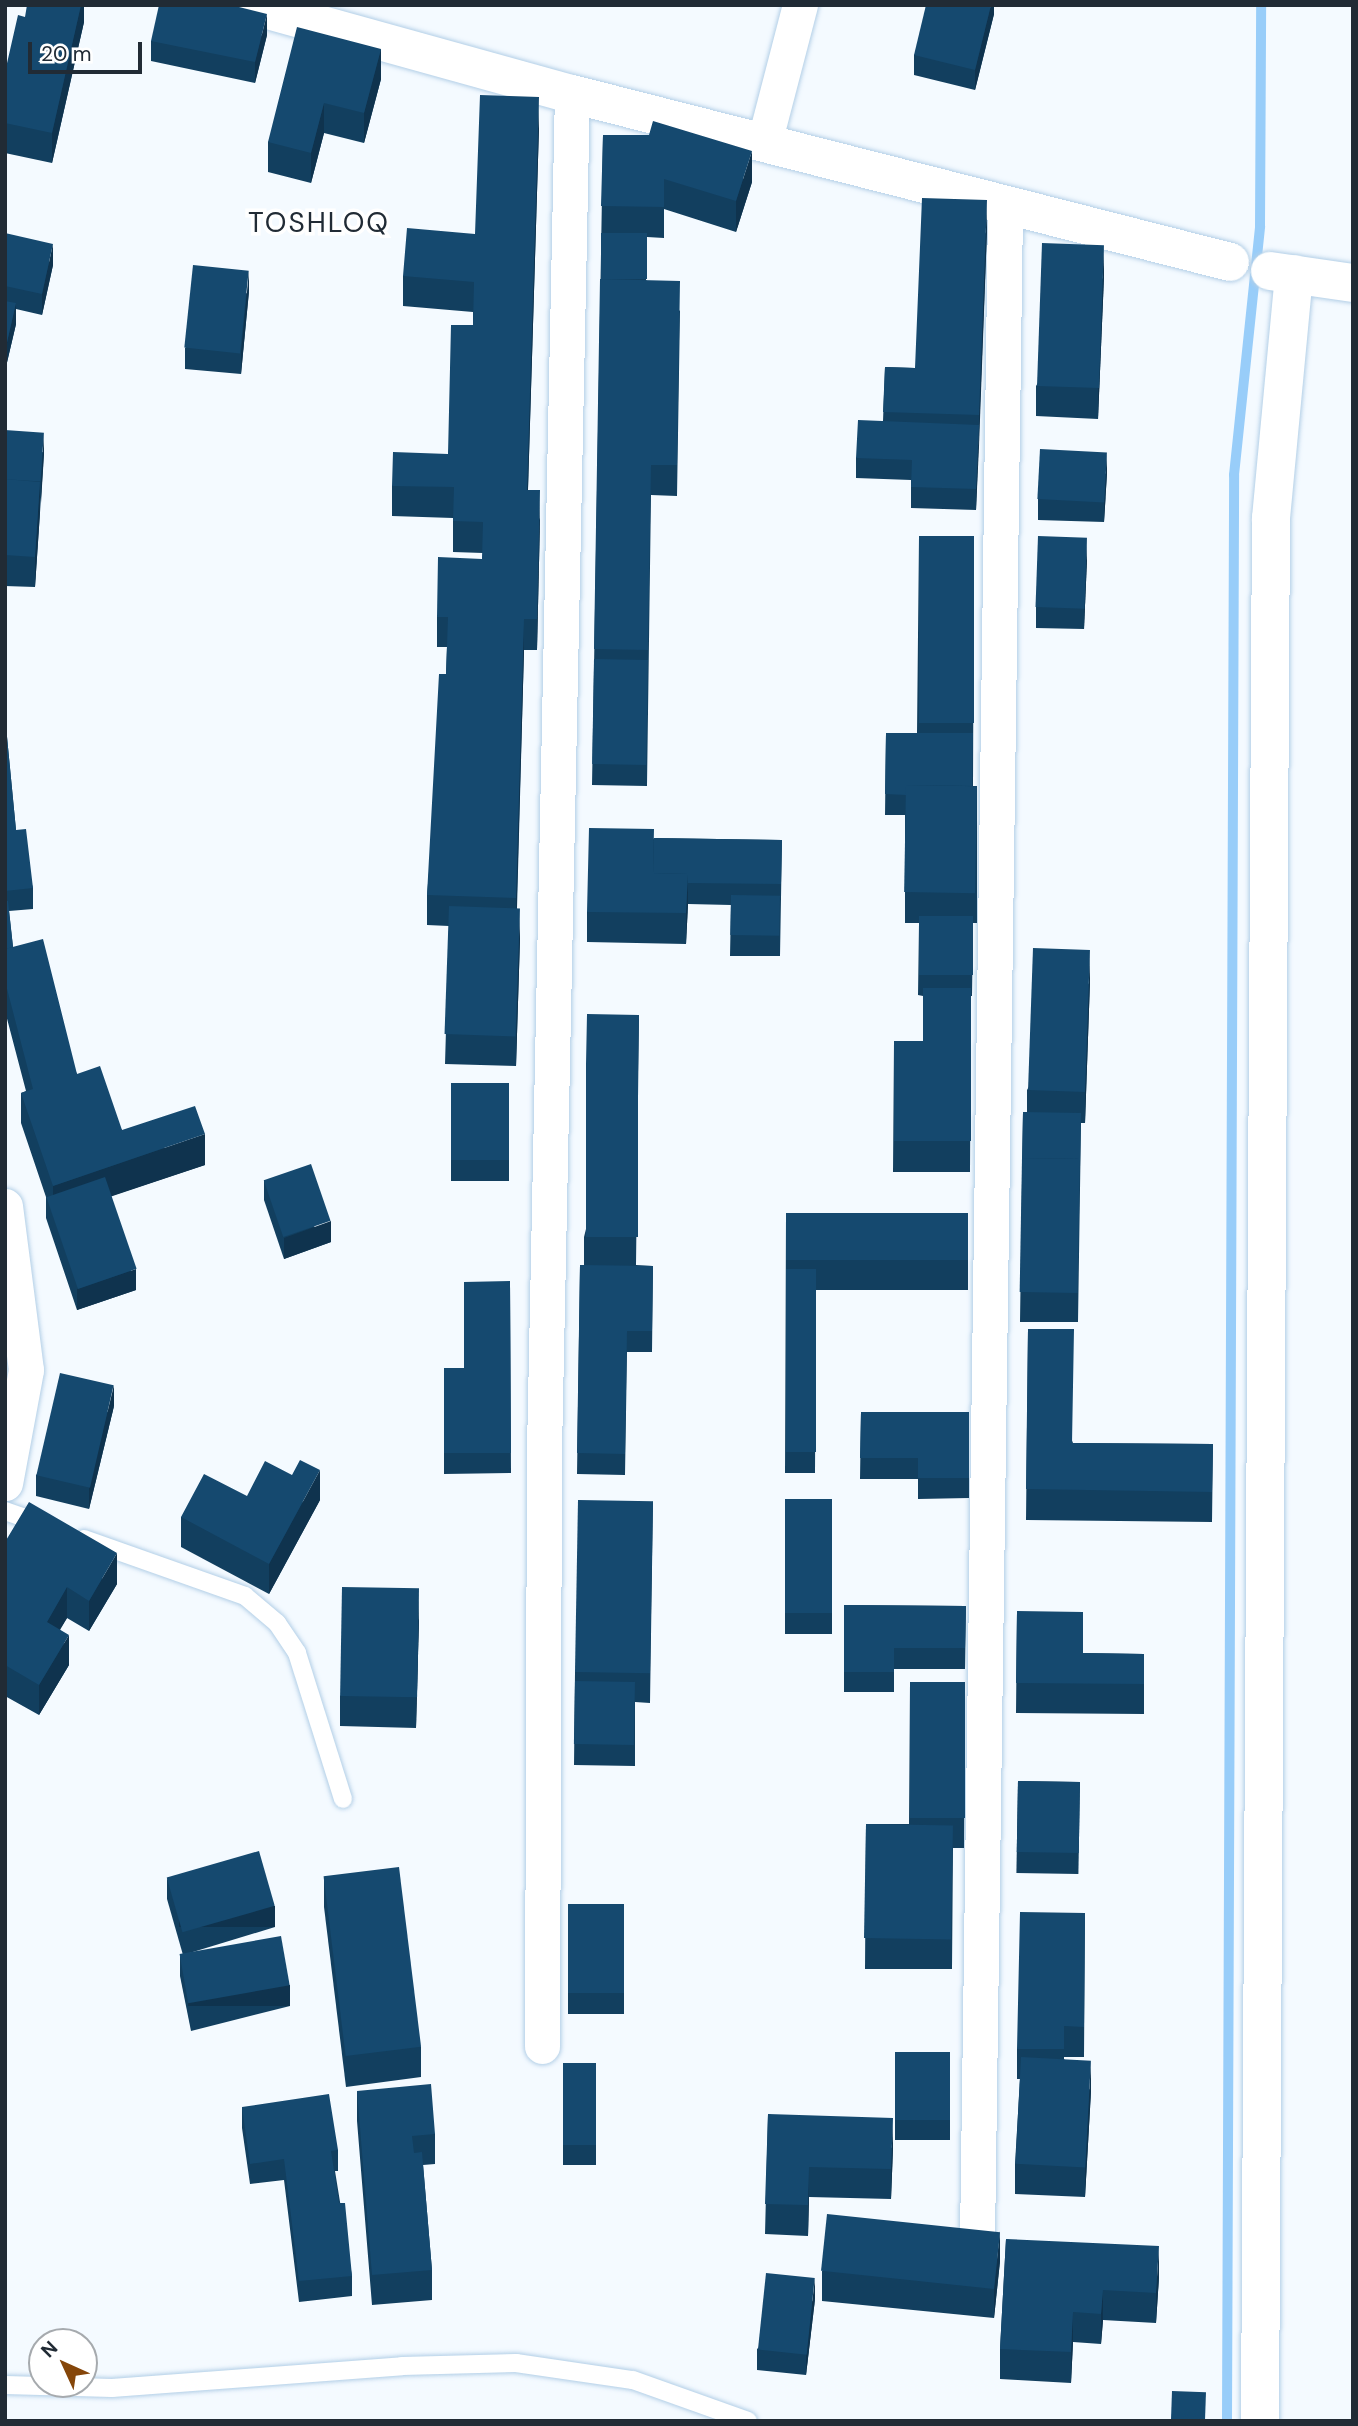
<!DOCTYPE html>
<html>
<head>
<meta charset="utf-8">
<style>
	body { margin:0 }
	#map { position:relative; width:1358px; height:2426px; overflow:hidden; background:#f4faff; font-family:"DM Sans",sans-serif }
	div>[style] { position:absolute }
	.stream>* { height:10px; margin:-5px; padding:0 5px; transform-origin:5px; border-radius:5px; background:#98cdf9 }
	.roads { filter:drop-shadow(0 0 2px #b3cfe7) drop-shadow(0 0 2px #b3cfe7) }
	.service>* { height:18px; margin:-9px; padding:0 9px; transform-origin:9px; border-radius:9px; background:#fff }
	.minor>* { height:35px; margin:-17.5px; padding:0 17.5px; transform-origin:17.5px; border-radius:17.5px; background:#fff }
	.tertiary>* { height:38px; margin:-19px; padding:0 19px; transform-origin:19px; border-radius:19px; background:#fff }
	.wall>* { inset:0; background:#123f5f; transform-origin:0 0 }
	.shaded-wall>* { inset:0; background:#0f334e; transform-origin:0 0 }
	.building>* { inset:0; background:#15496f; transform-origin:0 0 }
	span { translate:-50% -50%; white-space:nowrap; text-align:center; line-height:1.15; -webkit-text-stroke:7px #fff; paint-order:stroke }
	.quarter-label { font-size:28px; color:#212b35; letter-spacing:2px }
	.frame { position:absolute; inset:0; border:7px solid #212b35; pointer-events:none }
	.north { position:absolute; left:28px; top:2328px; width:70px; height:70px; box-sizing:border-box; background:#fff; border:2px solid #a6aaae; border-radius:50%; rotate:315deg; font-size:19px; font-weight:700; line-height:28px; text-align:center; color:#212b35 }
	.north::after { content:''; display:block; margin:auto; width:24px; height:32px; background:#85460a; clip-path:polygon(50% 0,100% 100%,50% 72%,0 100%) }
	.scale { position:absolute; left:28px; top:42px; width:114px; height:32px; box-sizing:border-box; border:4px solid #212b35; border-top:0; padding-left:9px; font-size:21px; line-height:24px; white-space:nowrap; color:#212b35; -webkit-text-stroke:5px #fff; paint-order:stroke }
</style>
</head>
<body>
<div id="map">
	<div class="stream">
		<div style="left:1227px;top:2421px;width:1946px;rotate:-89.79deg"></div>
		<div style="left:1234px;top:475px;width:250px;rotate:-84deg"></div>
		<div style="left:1260px;top:226px;width:221px;rotate:-89.7deg"></div>
	</div>
	<div class="roads">
		<div class="service">
			<div style="left:5px;top:1511px;width:39px;rotate:19deg"></div>
			<div style="left:84px;top:1539px;width:171px;rotate:19.5deg"></div>
			<div style="left:245px;top:1596px;width:42px;rotate:40.2deg"></div>
			<div style="left:277px;top:1623px;width:36px;rotate:56deg"></div>
			<div style="left:297px;top:1653px;width:153px;rotate:72.5deg"></div>
			<div style="left:5px;top:2385px;width:107px;rotate:1.6deg"></div>
			<div style="left:112px;top:2388px;width:291px;rotate:-4.3deg"></div>
			<div style="left:402px;top:2366px;width:114px;rotate:-1.5deg"></div>
			<div style="left:516px;top:2363px;width:118px;rotate:8.3deg"></div>
			<div style="left:633px;top:2380px;width:122px;rotate:19.6deg"></div>
		</div>
		<div class="minor">
			<div style="left:764px;top:143px;width:143px;rotate:-75.4deg"></div>
			<div style="left:5px;top:1206px;width:165px;rotate:82.7deg"></div>
			<div style="left:26px;top:1370px;width:115px;rotate:100.5deg"></div>
			<div style="left:542px;top:2046px;width:596px;rotate:-89.81deg"></div>
			<div style="left:544px;top:1450px;width:1356px;rotate:-88.82deg"></div>
			<div style="left:977px;top:2240px;width:2035px;rotate:-89.21deg"></div>
		</div>
		<div class="tertiary">
			<div style="left:250px;top:5px;width:334px;rotate:15.5deg"></div>
			<div style="left:572px;top:94px;width:679px;rotate:14.32deg"></div>
			<div style="left:1270px;top:271px;width:84px;rotate:8.2deg"></div>
			<div style="left:1260px;top:2421px;width:1903px;rotate:-89.67deg"></div>
			<div style="left:1271px;top:518px;width:245px;rotate:-84.6deg"></div>
		</div>
	</div>
	<div class="wall">
		<div style="clip-path:polygon(84px 5px,84px 22px,52px 163px,5px 153px,5px 72px,25px 17px)"></div>
		<div style="clip-path:polygon(994px 5px,994px 14px,975px 90px,914px 75px,914px 55px)"></div>
		<div style="clip-path:polygon(267px 35px,255px 83px,151px 61px,151px 41px)"></div>
		<div style="clip-path:polygon(381px 49px,381px 79px,364px 143px,324px 133px,311px 183px,268px 172px,268px 142px)"></div>
		<div style="clip-path:polygon(539px 127px,528px 490px,540px 520px,537px 650px,524px 650px,517px 908px,520px 939px,516px 1066px,445px 1064px,449px 926px,427px 925px,427px 895px,446px 674px,447px 647px,437px 647px,437px 617px,482px 559px,483px 553px,453px 552px,453px 518px,392px 516px,392px 486px,448px 454px,473px 325px,473px 312px,403px 306px,403px 276px,475px 234px)"></div>
		<div style="clip-path:polygon(603px 135px,752px 182px,736px 232px,664px 209px,664px 238px,647px 237px,646px 280px,680px 311px,677px 496px,651px 495px,647px 786px,592px 785px)"></div>
		<div style="clip-path:polygon(987px 230px,976px 510px,911px 508px,911px 480px,856px 478px,856px 458px,883px 421px,885px 367px,915px 368px)"></div>
		<div style="clip-path:polygon(5px 233px,53px 265px,42px 315px,16px 309px,16px 324px,5px 371px)"></div>
		<div style="clip-path:polygon(1104px 276px,1098px 419px,1036px 416px,1036px 386px)"></div>
		<div style="clip-path:polygon(249px 291px,241px 374px,185px 369px,185px 348px)"></div>
		<div style="clip-path:polygon(5px 430px,44px 453px,35px 587px,5px 586px,5px 587px)"></div>
		<div style="clip-path:polygon(1107px 473px,1104px 522px,1038px 520px,1038px 499px)"></div>
		<div style="clip-path:polygon(919px 536px,974px 536px,973px 786px,977px 786px,977px 923px,973px 923px,972px 996px,971px 996px,970px 1172px,893px 1172px,894px 1041px,923px 1041px,923px 996px,918px 995px,919px 923px,905px 923px,905px 815px,885px 815px,886px 733px,917px 733px)"></div>
		<div style="clip-path:polygon(1087px 559px,1084px 629px,1036px 628px,1036px 607px)"></div>
		<div style="clip-path:polygon(5px 716px,16px 830px,33px 888px,33px 909px,9px 911px,13px 947px,77px 1074px,122px 1130px,205px 1165px,111px 1196px,136px 1290px,77px 1310px,46px 1218px,46px 1197px,21px 1123px,21px 1093px,26px 1091px,5px 1011px)"></div>
		<div style="clip-path:polygon(654px 838px,782px 840px,780px 956px,730px 956px,731px 905px,688px 904px,686px 944px,587px 942px,587px 912px)"></div>
		<div style="clip-path:polygon(1090px 981px,1085px 1123px,1081px 1123px,1078px 1322px,1020px 1322px,1023px 1112px,1027px 1112px,1027px 1090px)"></div>
		<div style="clip-path:polygon(639px 1015px,636px 1265px,653px 1266px,652px 1352px,627px 1352px,625px 1475px,577px 1474px,580px 1265px,584px 1265px,584px 1237px)"></div>
		<div style="left:451px;top:1083px;width:58px;height:98px"></div>
		<div style="clip-path:polygon(264px 1180px,331px 1242px,284px 1259px,264px 1200px)"></div>
		<div style="clip-path:polygon(786px 1213px,968px 1214px,968px 1290px,816px 1290px,815px 1473px,785px 1473px)"></div>
		<div style="clip-path:polygon(510px 1281px,511px 1473px,444px 1474px,444px 1368px,464px 1368px)"></div>
		<div style="clip-path:polygon(1028px 1329px,1073px 1443px,1213px 1444px,1212px 1522px,1026px 1520px)"></div>
		<div style="clip-path:polygon(114px 1406px,89px 1509px,36px 1496px,36px 1475px)"></div>
		<div style="clip-path:polygon(861px 1412px,969px 1412px,969px 1498px,918px 1499px,918px 1479px,860px 1479px)"></div>
		<div style="left:785px;top:1499px;width:47px;height:135px"></div>
		<div style="clip-path:polygon(320px 1500px,269px 1594px,181px 1547px,181px 1517px)"></div>
		<div style="clip-path:polygon(653px 1501px,650px 1703px,635px 1702px,635px 1766px,574px 1765px,575px 1672px)"></div>
		<div style="clip-path:polygon(5px 1542px,117px 1584px,89px 1631px,67px 1618px,60px 1629px,69px 1665px,39px 1715px,5px 1696px)"></div>
		<div style="clip-path:polygon(844px 1605px,966px 1606px,965px 1669px,894px 1669px,894px 1692px,844px 1692px)"></div>
		<div style="clip-path:polygon(1017px 1611px,1083px 1653px,1144px 1654px,1144px 1714px,1016px 1713px)"></div>
		<div style="clip-path:polygon(419px 1619px,416px 1728px,340px 1726px,340px 1696px)"></div>
		<div style="clip-path:polygon(910px 1682px,965px 1682px,964px 1848px,953px 1848px,952px 1969px,865px 1969px,866px 1824px,909px 1824px)"></div>
		<div style="left:1018px;top:1781px;width:62px;height:92px;rotate:1deg"></div>
		<div style="clip-path:polygon(324px 1877px,421px 2047px,421px 2077px,346px 2087px,324px 1907px)"></div>
		<div style="clip-path:polygon(167px 1879px,275px 1927px,183px 1955px,167px 1899px)"></div>
		<div style="left:568px;top:1904px;width:56px;height:110px"></div>
		<div style="clip-path:polygon(1085px 1913px,1084px 2057px,1064px 2057px,1064px 2059px,1091px 2091px,1085px 2197px,1015px 2194px,1015px 2164px,1020px 2079px,1017px 2079px,1017px 2049px)"></div>
		<div style="clip-path:polygon(180px 1956px,290px 2006px,191px 2031px,180px 1976px)"></div>
		<div style="left:895px;top:2052px;width:55px;height:88px"></div>
		<div style="left:563px;top:2063px;width:33px;height:102px"></div>
		<div style="clip-path:polygon(357px 2091px,435px 2134px,435px 2164px,423px 2165px,432px 2270px,432px 2300px,372px 2305px,357px 2121px)"></div>
		<div style="clip-path:polygon(242px 2107px,338px 2150px,338px 2171px,335px 2171px,352px 2276px,352px 2296px,299px 2302px,284px 2180px,250px 2184px,242px 2128px)"></div>
		<div style="clip-path:polygon(768px 2114px,893px 2148px,891px 2199px,809px 2197px,808px 2236px,765px 2234px)"></div>
		<div style="clip-path:polygon(1006px 2239px,1159px 2277px,1156px 2323px,1103px 2320px,1101px 2344px,1073px 2342px,1071px 2383px,1000px 2379px,1000px 2349px)"></div>
		<div style="clip-path:polygon(1000px 2261px,994px 2318px,822px 2301px,822px 2271px)"></div>
		<div style="clip-path:polygon(815px 2299px,806px 2375px,757px 2370px,757px 2349px)"></div>
	</div>
	<div class="shaded-wall">
		<div style="clip-path:polygon(81px 5px,84px 5px,84px 22px,52px 163px,52px 133px)"></div>
		<div style="clip-path:polygon(991px 5px,994px 5px,994px 14px,975px 90px,975px 70px)"></div>
		<div style="clip-path:polygon(267px 14px,267px 35px,255px 83px,255px 62px)"></div>
		<div style="clip-path:polygon(381px 49px,381px 79px,364px 143px,364px 113px)"></div>
		<div style="clip-path:polygon(539px 97px,539px 127px,527px 520px,527px 490px)"></div>
		<div style="clip-path:polygon(324px 103px,324px 133px,311px 183px,311px 153px)"></div>
		<div style="clip-path:polygon(752px 151px,752px 182px,736px 232px,736px 201px)"></div>
		<div style="clip-path:polygon(987px 200px,987px 230px,979px 446px,979px 415px)"></div>
		<div style="clip-path:polygon(53px 244px,53px 265px,42px 315px,42px 294px)"></div>
		<div style="clip-path:polygon(1104px 245px,1104px 276px,1098px 419px,1098px 388px)"></div>
		<div style="clip-path:polygon(249px 271px,249px 291px,241px 374px,241px 353px)"></div>
		<div style="clip-path:polygon(16px 303px,16px 324px,5px 371px,5px 351px)"></div>
		<div style="clip-path:polygon(979px 425px,979px 446px,976px 510px,976px 489px)"></div>
		<div style="clip-path:polygon(44px 433px,44px 453px,41px 503px,41px 482px)"></div>
		<div style="clip-path:polygon(1107px 452px,1107px 473px,1104px 522px,1104px 501px)"></div>
		<div style="clip-path:polygon(40px 482px,40px 512px,35px 587px,35px 557px)"></div>
		<div style="clip-path:polygon(540px 490px,540px 520px,537px 650px,537px 619px)"></div>
		<div style="clip-path:polygon(1087px 538px,1087px 559px,1084px 629px,1084px 609px)"></div>
		<div style="clip-path:polygon(524px 619px,524px 650px,516px 928px,516px 898px)"></div>
		<div style="clip-path:polygon(688px 874px,688px 904px,686px 944px,686px 913px)"></div>
		<div style="clip-path:polygon(520px 908px,520px 939px,516px 1066px,516px 1035px)"></div>
		<div style="clip-path:polygon(1090px 950px,1090px 981px,1085px 1123px,1085px 1092px)"></div>
		<div style="clip-path:polygon(205px 1134px,205px 1165px,53px 1216px,53px 1186px)"></div>
		<div style="clip-path:polygon(331px 1221px,331px 1242px,284px 1259px,284px 1238px)"></div>
		<div style="clip-path:polygon(136px 1269px,136px 1290px,77px 1310px,77px 1289px)"></div>
		<div style="clip-path:polygon(114px 1385px,114px 1406px,89px 1509px,89px 1488px)"></div>
		<div style="clip-path:polygon(320px 1470px,320px 1500px,269px 1594px,269px 1564px)"></div>
		<div style="clip-path:polygon(117px 1553px,117px 1584px,89px 1631px,89px 1601px)"></div>
		<div style="clip-path:polygon(67px 1587px,67px 1618px,47px 1652px,47px 1622px)"></div>
		<div style="clip-path:polygon(419px 1589px,419px 1619px,416px 1728px,416px 1698px)"></div>
		<div style="clip-path:polygon(69px 1635px,69px 1665px,39px 1715px,39px 1685px)"></div>
		<div style="left:275px;top:1906px;width:21px;height:96px;rotate:90deg"></div>
		<div style="left:290px;top:1985px;width:21px;height:102px;rotate:90deg"></div>
		<div style="clip-path:polygon(1091px 2061px,1091px 2091px,1085px 2197px,1085px 2167px)"></div>
		<div style="clip-path:polygon(893px 2118px,893px 2148px,891px 2199px,891px 2169px)"></div>
		<div style="clip-path:polygon(809px 2167px,809px 2197px,808px 2236px,808px 2205px)"></div>
		<div style="clip-path:polygon(1000px 2231px,1000px 2261px,994px 2318px,994px 2287px)"></div>
		<div style="clip-path:polygon(1159px 2246px,1159px 2277px,1156px 2323px,1156px 2293px)"></div>
		<div style="clip-path:polygon(815px 2278px,815px 2299px,806px 2375px,806px 2355px)"></div>
		<div style="clip-path:polygon(1103px 2290px,1103px 2320px,1101px 2344px,1101px 2314px)"></div>
		<div style="clip-path:polygon(1073px 2312px,1073px 2342px,1071px 2383px,1071px 2352px)"></div>
	</div>
	<div class="building">
		<div style="clip-path:polygon(27px 5px,81px 5px,52px 133px,5px 123px,5px 72px,18px 15px,25px 17px)"></div>
		<div style="clip-path:polygon(159px 5px,231px 5px,267px 14px,255px 62px,151px 41px)"></div>
		<div style="clip-path:polygon(926px 5px,991px 5px,975px 70px,914px 55px)"></div>
		<div style="clip-path:polygon(297px 27px,381px 49px,364px 113px,324px 103px,311px 153px,268px 142px)"></div>
		<div style="clip-path:polygon(480px 95px,539px 97px,527px 490px,540px 490px,537px 619px,524px 619px,516px 898px,427px 895px,439px 674px,446px 674px,448px 617px,437px 617px,438px 557px,482px 559px,483px 522px,453px 521px,454px 487px,392px 486px,393px 452px,448px 454px,451px 325px,473px 325px,474px 282px,403px 276px,407px 228px,475px 234px)"></div>
		<div style="clip-path:polygon(653px 121px,752px 151px,736px 201px,664px 179px,664px 207px,601px 206px,603px 135px,649px 135px)"></div>
		<div style="clip-path:polygon(922px 198px,987px 200px,979px 415px,883px 412px,885px 367px,915px 368px)"></div>
		<div style="clip-path:polygon(5px 233px,53px 244px,42px 294px,5px 286px)"></div>
		<div style="left:601px;top:233px;width:46px;height:46px"></div>
		<div style="left:1042px;top:243px;width:62px;height:143px;rotate:2deg"></div>
		<div style="left:193px;top:265px;width:56px;height:83px;rotate:6deg"></div>
		<div style="clip-path:polygon(600px 279px,680px 281px,677px 465px,651px 465px,648px 650px,594px 649px)"></div>
		<div style="clip-path:polygon(5px 301px,16px 303px,5px 351px)"></div>
		<div style="clip-path:polygon(858px 420px,979px 425px,976px 489px,911px 487px,912px 460px,856px 458px)"></div>
		<div style="left:5px;top:430px;width:39px;height:49px;rotate:4deg"></div>
		<div style="left:1040px;top:449px;width:67px;height:50px;rotate:3deg"></div>
		<div style="clip-path:polygon(5px 479px,40px 482px,35px 557px,5px 555px)"></div>
		<div style="left:919px;top:536px;width:55px;height:187px"></div>
		<div style="left:1038px;top:536px;width:49px;height:71px;rotate:2deg"></div>
		<div style="left:594px;top:659px;width:54px;height:105px;rotate:1deg"></div>
		<div style="clip-path:polygon(5px 716px,16px 830px,26px 829px,33px 888px,5px 891px)"></div>
		<div style="clip-path:polygon(886px 733px,973px 733px,972px 786px,906px 785px,906px 795px,885px 794px)"></div>
		<div style="left:906px;top:785px;width:71px;height:107px;rotate:1deg"></div>
		<div style="clip-path:polygon(589px 828px,654px 829px,653px 873px,688px 874px,686px 913px,587px 912px)"></div>
		<div style="clip-path:polygon(654px 838px,782px 840px,781px 884px,688px 883px,688px 874px,653px 873px)"></div>
		<div style="left:731px;top:895px;width:49px;height:40px;rotate:1deg"></div>
		<div style="clip-path:polygon(5px 901px,8px 901px,13px 947px,5px 949px)"></div>
		<div style="left:449px;top:906px;width:71px;height:128px;rotate:2deg"></div>
		<div style="left:919px;top:916px;width:54px;height:59px"></div>
		<div style="clip-path:polygon(43px 939px,77px 1074px,100px 1066px,122px 1130px,195px 1106px,205px 1134px,53px 1186px,21px 1093px,33px 1089px,5px 981px,5px 949px)"></div>
		<div style="left:1033px;top:948px;width:57px;height:142px;rotate:2deg"></div>
		<div style="clip-path:polygon(923px 988px,971px 988px,971px 1050px,971px 1041px,923px 1041px)"></div>
		<div style="clip-path:polygon(587px 1014px,639px 1015px,638px 1073px,638px 1064px,586px 1064px)"></div>
		<div style="left:894px;top:1041px;width:77px;height:100px"></div>
		<div style="left:586px;top:1064px;width:52px;height:173px"></div>
		<div style="left:451px;top:1083px;width:58px;height:77px"></div>
		<div style="clip-path:polygon(1023px 1112px,1081px 1113px,1080px 1168px,1080px 1159px,1022px 1158px)"></div>
		<div style="left:1022px;top:1158px;width:58px;height:134px;rotate:1deg"></div>
		<div style="left:311px;top:1164px;width:60px;height:50px;rotate:71deg"></div>
		<div style="left:105px;top:1177px;width:97px;height:62px;rotate:71deg"></div>
		<div style="left:786px;top:1213px;width:182px;height:47px"></div>
		<div style="clip-path:polygon(580px 1265px,653px 1266px,652px 1331px,627px 1331px,625px 1454px,577px 1453px)"></div>
		<div style="left:786px;top:1269px;width:30px;height:183px"></div>
		<div style="clip-path:polygon(510px 1281px,511px 1453px,444px 1453px,444px 1368px,464px 1368px,464px 1282px)"></div>
		<div style="clip-path:polygon(1028px 1329px,1074px 1329px,1072px 1443px,1213px 1444px,1212px 1492px,1026px 1489px)"></div>
		<div style="left:60px;top:1373px;width:55px;height:105px;rotate:13deg"></div>
		<div style="clip-path:polygon(861px 1412px,969px 1412px,969px 1478px,918px 1478px,918px 1458px,860px 1458px)"></div>
		<div style="clip-path:polygon(300px 1460px,320px 1470px,269px 1564px,181px 1517px,204px 1474px,247px 1496px,265px 1461px,292px 1475px)"></div>
		<div style="left:785px;top:1499px;width:47px;height:114px"></div>
		<div style="left:578px;top:1500px;width:75px;height:172px;rotate:1deg"></div>
		<div style="clip-path:polygon(29px 1502px,117px 1553px,89px 1601px,67px 1587px,47px 1622px,69px 1635px,39px 1685px,5px 1665px,5px 1542px)"></div>
		<div style="left:342px;top:1587px;width:77px;height:109px;rotate:1deg"></div>
		<div style="clip-path:polygon(844px 1605px,966px 1606px,965px 1648px,894px 1648px,894px 1672px,844px 1672px)"></div>
		<div style="clip-path:polygon(1017px 1611px,1083px 1612px,1083px 1653px,1144px 1654px,1144px 1684px,1016px 1683px)"></div>
		<div style="left:575px;top:1681px;width:60px;height:63px;rotate:1deg"></div>
		<div style="left:910px;top:1682px;width:55px;height:136px"></div>
		<div style="left:1018px;top:1781px;width:62px;height:71px;rotate:1deg"></div>
		<div style="left:866px;top:1824px;width:87px;height:114px;rotate:1deg"></div>
		<div style="left:259px;top:1851px;width:57px;height:96px;rotate:74deg"></div>
		<div style="left:399px;top:1867px;width:181px;height:76px;rotate:83deg"></div>
		<div style="left:568px;top:1904px;width:56px;height:89px"></div>
		<div style="clip-path:polygon(1020px 1912px,1085px 1913px,1084px 2027px,1064px 2026px,1064px 2049px,1017px 2049px)"></div>
		<div style="left:281px;top:1936px;width:50px;height:103px;rotate:80deg"></div>
		<div style="left:895px;top:2052px;width:55px;height:68px"></div>
		<div style="left:1021px;top:2057px;width:70px;height:107px;rotate:3deg"></div>
		<div style="left:563px;top:2063px;width:33px;height:82px"></div>
		<div style="clip-path:polygon(431px 2084px,435px 2134px,412px 2136px,414px 2153px,422px 2152px,432px 2270px,372px 2275px,357px 2091px)"></div>
		<div style="clip-path:polygon(329px 2094px,338px 2150px,331px 2151px,339px 2203px,345px 2203px,352px 2276px,299px 2281px,284px 2159px,250px 2164px,242px 2107px)"></div>
		<div style="clip-path:polygon(768px 2114px,893px 2118px,891px 2169px,809px 2167px,808px 2205px,765px 2204px)"></div>
		<div style="left:827px;top:2214px;width:174px;height:57px;rotate:6deg"></div>
		<div style="clip-path:polygon(1006px 2239px,1159px 2246px,1156px 2293px,1103px 2290px,1101px 2314px,1073px 2312px,1071px 2352px,1000px 2349px)"></div>
		<div style="left:766px;top:2273px;width:49px;height:77px;rotate:6deg"></div>
		<div style="left:1172px;top:2391px;width:34px;height:30px;rotate:2deg"></div>
	</div>
	<div class="quarter-label">
		<span style="left:319px;top:223px">TOSHLOQ</span>
	</div>
	<div class="frame"></div>
	<div class="north">N</div>
	<div class="scale">20 m</div>
</div>
</body>
</html>
